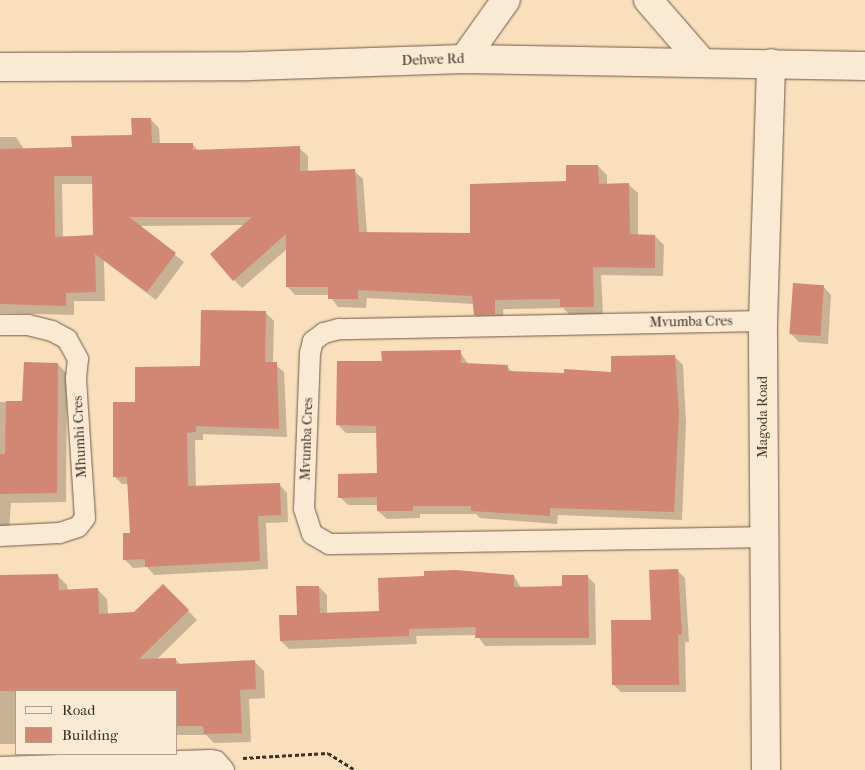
<!DOCTYPE html>
<html>
<head>
<meta charset="utf-8">
<style>
	body { margin:0 }
	#map { position:relative; width:865px; height:770px; overflow:hidden; background:#f9dfbb; font-family:"IM FELL French Canon",serif }
	div>[style] { position:absolute }
	.shadow>* { inset:0; background:#0003 }
	.building>* { inset:0; background:#d28774; transform-origin:0 0 }
	.path>* { height:3px; margin-top:-1.5px; transform-origin:0; background:repeating-linear-gradient(90deg,#402e25 0 4px,transparent 0 6.5px) }
	.roads { filter:drop-shadow(0 0 1px #6e5a4a) drop-shadow(0 0 1px #6e5a4a) }
	.street>* { height:20px; margin:-10px; padding:0 10px; transform-origin:10px; border-radius:10px; background:#fbead3 }
	.secondary>* { height:28px; margin:-14px; padding:0 14px; transform-origin:14px; border-radius:14px; background:#fbead3 }
	span { translate:-50% -50%; white-space:nowrap; text-align:center; line-height:1.15; -webkit-text-stroke:5px #fbead3; paint-order:stroke }
	.street-label { font-size:14px; color:#402e25 }
	.legend { position:absolute; left:15px; top:690px; width:162px; height:65px; box-sizing:border-box; background:#fbead3; border:1px solid #b09f8d; margin:0; padding:6px 9px; list-style:none; font-size:15px; color:#402e25 }
	.legend li { display:flex; align-items:center; gap:10px; height:25px }
	.legend b { width:25px; border:1px solid #b09f8d }
</style>
</head>
<body>
<div id="map">
	<div class="shadow">
		<div style="clip-path:polygon(evenodd,150px 119px,159px 128px,160px 144px,192px 144px,199px 151px,299px 148px,308px 156px,308px 172px,354px 171px,363px 179px,367px 233px,472px 234px,598px 166px,607px 175px,607px 185px,629px 185px,638px 193px,638px 236px,655px 236px,664px 245px,663px 276px,601px 275px,603px 315px,570px 315px,563px 308px,503px 309px,504px 322px,484px 323px,475px 314px,474px 304px,367px 298px,366px 308px,338px 307px,329px 295px,295px 295px,287px 286px,287px 249px,242px 288px,234px 280px,244px 225px,138px 226px,184px 262px,156px 300px,104px 261px,105px 301px,74px 301px,74px 315px,0 313px,0 137px,16px 137px,24px 149px,73px 148px,133px 137px,150px 119px,62px 184px,94px 184px,95px 236px,63px 238px,62px 184px)"></div>
		<div style="clip-path:polygon(823px 286px,831px 295px,828px 344px,799px 342px,791px 334px)"></div>
		<div style="clip-path:polygon(266px 313px,274px 321px,273px 363px,284px 372px,287px 437px,203px 434px,203px 440px,195px 440px,196px 487px,279px 484px,287px 493px,288px 522px,266px 523px,268px 569px,154px 575px,147px 567px,133px 568px,125px 560px,131px 534px,129px 484px,122px 484px,114px 476px,137px 404px,202px 367px)"></div>
		<div style="clip-path:polygon(460px 352px,469px 365px,507px 367px,513px 372px,565px 374px,612px 373px,674px 356px,683px 365px,686px 423px,682px 520px,558px 515px,557px 524px,480px 518px,476px 514px,420px 514px,420px 518px,387px 519px,378px 511px,378px 505px,348px 505px,340px 497px,378px 474px,377px 433px,346px 433px,338px 425px,383px 363px)"></div>
		<div style="clip-path:polygon(58px 364px,67px 374px,66px 502px,11px 503px,9px 530px,0 530px,0 402px,24px 402px)"></div>
		<div style="clip-path:polygon(677px 570px,685px 578px,689px 642px,685px 642px,686px 692px,621px 692px,614px 685px,653px 622px)"></div>
		<div style="clip-path:polygon(0 575px,58px 576px,67px 585px,68px 591px,98px 590px,107px 599px,108px 614px,134px 614px,163px 585px,197px 620px,156px 660px,176px 660px,181px 665px,254px 661px,264px 671px,265px 698px,249px 699px,251px 742px,214px 743px,206px 735px,176px 735px,176px 691px,16px 691px,16px 744px,0 744px)"></div>
		<div style="clip-path:polygon(514px 576px,521px 588px,564px 587px,587px 576px,595px 584px,596px 645px,485px 646px,477px 635px,416px 636px,417px 644px,289px 649px,281px 641px,319px 587px,327px 595px,327px 614px,381px 613px)"></div>
		<div style="clip-path:polygon(50px 754px,78px 754px,78px 755px,52px 756px)"></div>
	</div>
	<div class="building">
		<div style="clip-path:polygon(evenodd,131px 118px,151px 118px,152px 143px,193px 143px,193px 150px,300px 146px,300px 171px,355px 169px,359px 232px,470px 233px,470px 184px,566px 181px,566px 165px,598px 165px,599px 184px,629px 183px,630px 234px,655px 235px,655px 268px,593px 267px,594px 307px,560px 307px,560px 299px,495px 300px,495px 314px,474px 315px,472px 296px,358px 290px,358px 299px,328px 299px,328px 287px,286px 287px,286px 234px,233px 281px,210px 254px,252px 217px,129px 217px,176px 253px,147px 292px,95px 254px,96px 292px,66px 293px,66px 306px,0 304px,0 149px,72px 147px,71px 136px,132px 135px,131px 118px,54px 176px,92px 176px,93px 235px,55px 237px,54px 176px)"></div>
		<div style="left:793px;top:283px;width:31px;height:51px;rotate:4deg"></div>
		<div style="clip-path:polygon(201px 310px,266px 311px,265px 362px,277px 362px,279px 429px,196px 426px,196px 432px,187px 433px,188px 486px,280px 483px,281px 515px,258px 516px,260px 561px,145px 567px,145px 559px,123px 560px,123px 533px,130px 533px,127px 477px,113px 477px,113px 402px,135px 402px,135px 367px,200px 366px)"></div>
		<div style="clip-path:polygon(461px 350px,461px 363px,508px 365px,508px 371px,564px 373px,564px 369px,611px 372px,611px 356px,675px 355px,679px 414px,674px 512px,550px 508px,550px 516px,471px 511px,471px 506px,413px 506px,413px 511px,377px 511px,377px 497px,338px 498px,338px 474px,377px 473px,376px 426px,336px 425px,337px 361px,382px 361px,381px 351px)"></div>
		<div style="clip-path:polygon(24px 362px,58px 363px,57px 493px,0 494px,0 454px,5px 454px,6px 401px,22px 401px)"></div>
		<div style="clip-path:polygon(678px 569px,682px 635px,678px 635px,679px 685px,612px 685px,611px 620px,651px 620px,649px 570px)"></div>
		<div style="clip-path:polygon(456px 570px,514px 575px,514px 587px,562px 586px,562px 575px,588px 575px,589px 638px,475px 638px,476px 627px,409px 629px,409px 636px,280px 641px,279px 615px,297px 615px,296px 586px,319px 586px,320px 613px,379px 611px,378px 578px,424px 576px,424px 571px)"></div>
		<div style="clip-path:polygon(58px 574px,59px 590px,98px 588px,99px 614px,134px 612px,163px 584px,189px 610px,139px 659px,176px 658px,176px 664px,255px 660px,256px 689px,240px 690px,242px 733px,204px 734px,203px 726px,176px 726px,176px 691px,0 691px,0 575px)"></div>
	</div>
	<div class="path">
		<div style="left:243px;top:758px;width:85px;rotate:-3.4deg"></div>
		<div style="left:328px;top:753px;width:32px;rotate:32deg"></div>
	</div>
	<div class="roads">
		<div class="street">
			<div style="left:763px;top:321px;width:424px;rotate:178.9deg"></div>
			<div style="left:339px;top:329px;width:16px;rotate:165deg"></div>
			<div style="left:324px;top:333px;width:14px;rotate:144deg"></div>
			<div style="left:313px;top:341px;width:12px;rotate:104deg"></div>
			<div style="left:310px;top:353px;width:156px;rotate:92.2deg"></div>
			<div style="left:304px;top:509px;width:26px;rotate:72deg"></div>
			<div style="left:312px;top:534px;width:20px;rotate:30deg"></div>
			<div style="left:329px;top:544px;width:434px;rotate:-0.9deg"></div>
			<div style="left:0;top:325px;width:28px"></div>
			<div style="left:28px;top:325px;width:25px;rotate:14deg"></div>
			<div style="left:52px;top:331px;width:17px;rotate:28deg"></div>
			<div style="left:67px;top:339px;width:23px;rotate:61deg"></div>
			<div style="left:78px;top:359px;width:20px;rotate:96deg"></div>
			<div style="left:76px;top:379px;width:139px;rotate:86.3deg"></div>
			<div style="left:85px;top:518px;width:11px;rotate:128deg"></div>
			<div style="left:78px;top:527px;width:20px;rotate:162deg"></div>
			<div style="left:59px;top:533px;width:59px;rotate:177.1deg"></div>
			<div style="left:0;top:767px;width:210px;rotate:-1.9deg"></div>
			<div style="left:210px;top:760px;width:6px;rotate:9deg"></div>
			<div style="left:216px;top:761px;width:12px;rotate:48deg"></div>
		</div>
		<div class="secondary">
			<div style="left:648px;top:0;width:81px;rotate:49deg"></div>
			<div style="left:464px;top:59px;width:72px;rotate:-54.6deg"></div>
			<div style="left:0;top:67px;width:250px;rotate:-0.2deg"></div>
			<div style="left:250px;top:66px;width:214px;rotate:-1.9deg"></div>
			<div style="left:464px;top:59px;width:401px;rotate:1deg"></div>
			<div style="left:766px;top:770px;width:449px;rotate:-90.4deg"></div>
			<div style="left:763px;top:321px;width:258px;rotate:-88.2deg"></div>
		</div>
	</div>
	<div class="street-label">
		<span style="left:433px;top:60px;rotate:-2deg">Dehwe Rd</span>
		<span style="left:691px;top:322px;rotate:-1deg">Mvumba Cres</span>
		<span style="left:763px;top:417px;rotate:-90deg">Magoda Road</span>
		<span style="left:80px;top:437px;rotate:-93deg">Mhumhi Cres</span>
		<span style="left:307px;top:439px;rotate:-88deg">Mvumba Cres</span>
	</div>
	<ul class="legend">
	<li><b style="height:6px;background:#fbead3"></b>Road</li>
	<li><b style="height:14px;background:#d28774"></b>Building</li>
	</ul>
</div>
</body>
</html>
